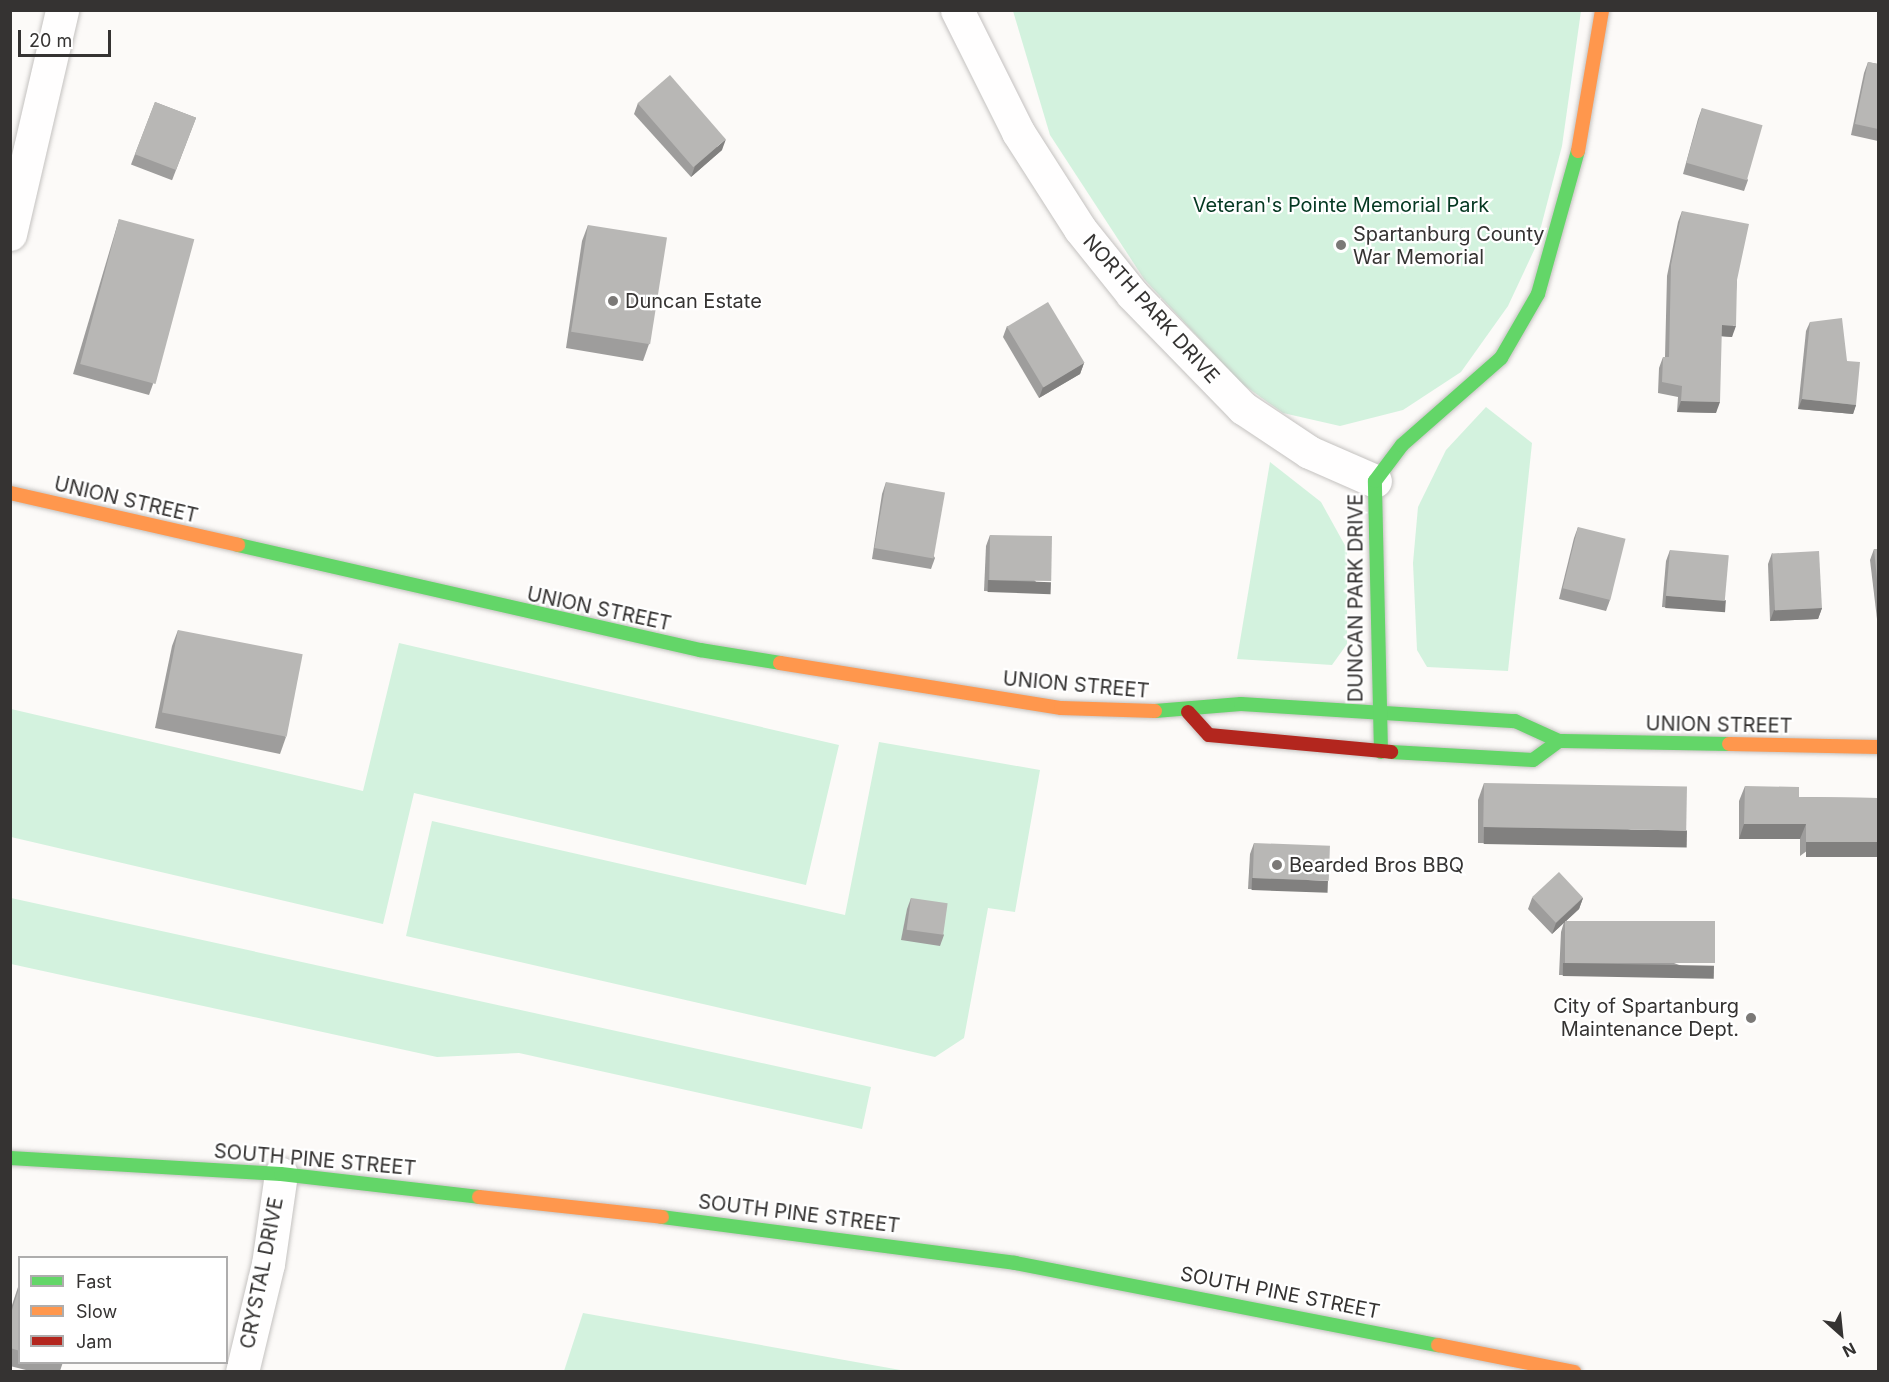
<!DOCTYPE html>
<html>
<head>
<meta charset="utf-8">
<style>
	body { margin:0 }
	#map { position:relative; width:1889px; height:1382px; overflow:hidden; background:#fcfaf8; font-family:Inter,sans-serif }
	div>[style] { position:absolute }
	.green>* { inset:0; background:#d3f2de }
	.roads { filter:drop-shadow(0 0 2px #c4c2c0) drop-shadow(0 0 2px #c4c2c0) }
	.street>* { height:33px; margin:-16.5px; padding:0 16.5px; transform-origin:16.5px; border-radius:16.5px; background:#fffefe }
	.fast>* { height:14px; margin:-7px; padding:0 7px; transform-origin:7px; border-radius:7px; background:#63d668 }
	.slow>* { height:14px; margin:-7px; padding:0 7px; transform-origin:7px; border-radius:7px; background:#ff974d }
	.jam>* { height:14px; margin:-7px; padding:0 7px; transform-origin:7px; border-radius:7px; background:#b3261e }
	.wall>* { inset:0; background:#9e9d9c; transform-origin:0 0 }
	.shaded-wall>* { inset:0; background:#81807f; transform-origin:0 0 }
	.building>* { inset:0; background:#b8b7b5; transform-origin:0 0 }
	.dots>* { width:16px; height:16px; translate:-50% -50%; box-sizing:border-box; border:3px solid #fff; border-radius:50% }
	span { translate:-50% -50%; white-space:nowrap; text-align:center; line-height:1.15; -webkit-text-stroke:4.5px #fff; paint-order:stroke }
	.park-label { font-size:20px; color:#043821 }
	.poi-label { font-size:20px; color:#353332 }
	.left { translate:0 -50%; text-align:left }
	.right { translate:-100% -50%; text-align:right }
	.street-label { font-size:20px; color:#353332 }
	.frame { position:absolute; inset:0; border:12px solid #353332; pointer-events:none }
	.legend { position:absolute; left:18px; top:1256px; width:210px; height:108px; box-sizing:border-box; background:#fff; border:2px solid #aeadad; margin:0; padding:8px 10px; list-style:none; font-size:18px; color:#353332 }
	.legend li { display:flex; align-items:center; gap:12px; height:30px }
	.legend b { width:30px; border:2px solid #aeadad }
	.north { position:absolute; left:1811px; top:1304px; width:60px; height:60px; -webkit-text-stroke:4px #fff; paint-order:stroke; rotate:153deg; font-size:16px; font-weight:700; line-height:24px; text-align:center; color:#353332 }
	.north::after { content:''; display:block; margin:auto; width:21px; height:27px; background:#353332; clip-path:polygon(50% 0,100% 100%,50% 72%,0 100%) }
	.scale { position:absolute; left:18px; top:30px; width:93px; height:27px; box-sizing:border-box; border:3px solid #353332; border-top:0; padding-left:8px; font-size:18px; line-height:21px; white-space:nowrap; color:#353332; -webkit-text-stroke:4px #fff; paint-order:stroke }
</style>
</head>
<body>
<div id="map">
	<div class="green">
		<div style="clip-path:polygon(1013px 11px,1581px 11px,1562px 146px,1536px 246px,1508px 306px,1461px 372px,1403px 410px,1340px 426px,1283px 413px,1241px 383px,1144px 279px,1050px 135px)"></div>
		<div style="clip-path:polygon(1486px 407px,1532px 443px,1508px 671px,1427px 667px,1417px 650px,1413px 563px,1418px 507px,1446px 450px)"></div>
		<div style="clip-path:polygon(1270px 462px,1321px 502px,1347px 549px,1347px 644px,1332px 665px,1237px 659px)"></div>
		<div style="clip-path:polygon(399px 643px,839px 745px,806px 885px,414px 793px,383px 924px,11px 837px,11px 709px,363px 791px)"></div>
		<div style="clip-path:polygon(879px 742px,1040px 770px,1015px 912px,988px 908px,964px 1038px,935px 1057px,406px 936px,432px 821px,845px 915px)"></div>
		<div style="clip-path:polygon(11px 898px,871px 1087px,862px 1129px,519px 1053px,437px 1057px,11px 964px)"></div>
		<div style="clip-path:polygon(583px 1313px,906px 1371px,564px 1371px)"></div>
	</div>
	<div class="roads">
		<div class="street">
			<div style="left:957px;top:10px;width:136px;rotate:63.4deg"></div>
			<div style="left:1018px;top:132px;width:115px;rotate:57.4deg"></div>
			<div style="left:1080px;top:229px;width:83px;rotate:51.3deg"></div>
			<div style="left:1132px;top:294px;width:159px;rotate:45.8deg"></div>
			<div style="left:1243px;top:408px;width:79px;rotate:33.7deg"></div>
			<div style="left:1309px;top:452px;width:72px;rotate:23.7deg"></div>
			<div style="left:10px;top:234px;width:230px;rotate:-76.9deg"></div>
			<div style="left:242px;top:1372px;width:111px;rotate:-76.5deg"></div>
			<div style="left:268px;top:1264px;width:91px;rotate:-81.8deg"></div>
		</div>
		<div class="fast">
			<div style="left:238px;top:545px;width:474px;rotate:12.8deg"></div>
			<div style="left:700px;top:650px;width:81px;rotate:9.2deg"></div>
			<div style="left:1155px;top:711px;width:86px;rotate:-4.7deg"></div>
			<div style="left:1241px;top:704px;width:275px;rotate:3.6deg"></div>
			<div style="left:1515px;top:721px;width:48px;rotate:24.4deg"></div>
			<div style="left:1559px;top:741px;width:170px;rotate:1deg"></div>
			<div style="left:1381px;top:752px;width:271px;rotate:-91.3deg"></div>
			<div style="left:1375px;top:481px;width:45px;rotate:-53.1deg"></div>
			<div style="left:1402px;top:445px;width:132px;rotate:-41.3deg"></div>
			<div style="left:1501px;top:358px;width:74px;rotate:-60deg"></div>
			<div style="left:1538px;top:294px;width:148px;rotate:-74.4deg"></div>
			<div style="left:1391px;top:752px;width:142px;rotate:3.2deg"></div>
			<div style="left:1533px;top:760px;width:32px;rotate:-36deg"></div>
			<div style="left:10px;top:1158px;width:271px;rotate:3.4deg"></div>
			<div style="left:281px;top:1174px;width:199px;rotate:6.6deg"></div>
			<div style="left:662px;top:1217px;width:356px;rotate:7.4deg"></div>
			<div style="left:1015px;top:1263px;width:431px;rotate:11deg"></div>
		</div>
		<div class="slow">
			<div style="left:1578px;top:151px;width:143px;rotate:-80.3deg"></div>
			<div style="left:10px;top:493px;width:234px;rotate:12.8deg"></div>
			<div style="left:780px;top:663px;width:285px;rotate:9.1deg"></div>
			<div style="left:1061px;top:708px;width:94px;rotate:1.8deg"></div>
			<div style="left:1729px;top:744px;width:149px;rotate:1.2deg"></div>
			<div style="left:479px;top:1197px;width:184px;rotate:6.2deg"></div>
			<div style="left:1438px;top:1345px;width:139px;rotate:11.2deg"></div>
		</div>
		<div class="jam">
			<div style="left:1188px;top:712px;width:31px;rotate:48deg"></div>
			<div style="left:1209px;top:735px;width:183px;rotate:5.3deg"></div>
		</div>
	</div>
	<div class="wall">
		<div style="clip-path:polygon(1868px 62px,1878px 64px,1878px 141px,1851px 135px,1864px 73px)"></div>
		<div style="left:155px;top:102px;width:44px;height:67px;rotate:21deg"></div>
		<div style="clip-path:polygon(638px 103px,722px 150px,691px 177px,634px 114px)"></div>
		<div style="clip-path:polygon(1702px 108px,1748px 180px,1744px 191px,1683px 174px,1698px 119px)"></div>
		<div style="clip-path:polygon(1682px 211px,1737px 280px,1732px 337px,1721px 336px,1716px 413px,1677px 412px,1678px 397px,1658px 393px,1659px 368px,1663px 357px,1665px 357px,1667px 276px,1678px 222px)"></div>
		<div style="clip-path:polygon(119px 219px,153px 384px,149px 395px,73px 374px)"></div>
		<div style="clip-path:polygon(588px 225px,649px 344px,643px 361px,566px 348px,582px 241px)"></div>
		<div style="clip-path:polygon(1810px 322px,1847px 361px,1856px 405px,1853px 414px,1798px 409px,1806px 331px)"></div>
		<div style="clip-path:polygon(1007px 326px,1084px 363px,1080px 374px,1039px 398px,1003px 337px)"></div>
		<div style="clip-path:polygon(886px 482px,935px 558px,931px 569px,872px 559px,882px 494px)"></div>
		<div style="clip-path:polygon(1578px 527px,1610px 600px,1606px 611px,1559px 599px,1574px 538px)"></div>
		<div style="clip-path:polygon(990px 535px,1047px 593px,984px 591px,986px 546px)"></div>
		<div style="clip-path:polygon(1874px 549px,1878px 549px,1878px 619px,1877px 619px,1870px 560px)"></div>
		<div style="clip-path:polygon(1670px 550px,1722px 611px,1662px 607px,1666px 561px)"></div>
		<div style="clip-path:polygon(1772px 553px,1822px 608px,1818px 619px,1770px 621px,1768px 564px)"></div>
		<div style="clip-path:polygon(178px 630px,286px 737px,280px 754px,155px 728px,172px 646px)"></div>
		<div style="clip-path:polygon(1484px 783px,1681px 846px,1478px 843px,1478px 800px)"></div>
		<div style="clip-path:polygon(1745px 786px,1799px 797px,1878px 798px,1800px 856px,1800px 839px,1739px 839px,1739px 801px)"></div>
		<div style="clip-path:polygon(1254px 843px,1324px 891px,1248px 889px,1250px 854px)"></div>
		<div style="clip-path:polygon(911px 898px,944px 935px,940px 946px,901px 940px,907px 909px)"></div>
		<div style="clip-path:polygon(1532px 898px,1583px 898px,1579px 909px,1566px 921px,1710px 977px,1559px 975px,1561px 932px,1564px 922px,1552px 934px,1528px 909px)"></div>
		<div style="clip-path:polygon(20px 1281px,20px 1362px,63px 1362px,60px 1371px,30px 1371px,10px 1366px,10px 1311px)"></div>
	</div>
	<div class="shaded-wall">
		<div style="clip-path:polygon(726px 139px,722px 150px,691px 177px,695px 166px)"></div>
		<div style="clip-path:polygon(1722px 325px,1736px 326px,1732px 337px,1718px 336px)"></div>
		<div style="clip-path:polygon(1084px 363px,1080px 374px,1039px 398px,1043px 387px)"></div>
		<div style="clip-path:polygon(1802px 399px,1856px 405px,1853px 414px,1798px 409px)"></div>
		<div style="clip-path:polygon(1681px 401px,1720px 402px,1716px 413px,1677px 412px)"></div>
		<div style="left:988px;top:580px;width:63px;height:12px;rotate:2deg"></div>
		<div style="left:1666px;top:596px;width:60px;height:12px;rotate:4deg"></div>
		<div style="clip-path:polygon(1822px 608px,1818px 619px,1770px 621px,1774px 610px)"></div>
		<div style="clip-path:polygon(1744px 824px,1806px 824px,1800px 839px,1739px 839px)"></div>
		<div style="left:1484px;top:827px;width:203px;height:17px;rotate:1deg"></div>
		<div style="left:1806px;top:842px;width:72px;height:15px"></div>
		<div style="left:1252px;top:878px;width:76px;height:12px;rotate:2deg"></div>
		<div style="clip-path:polygon(1583px 898px,1579px 909px,1552px 934px,1556px 923px)"></div>
		<div style="left:1563px;top:963px;width:151px;height:13px;rotate:1deg"></div>
	</div>
	<div class="building">
		<div style="clip-path:polygon(1868px 62px,1878px 64px,1878px 129px,1855px 124px)"></div>
		<div style="left:670px;top:75px;width:85px;height:43px;rotate:49deg"></div>
		<div style="left:155px;top:102px;width:44px;height:56px;rotate:21deg"></div>
		<div style="left:1702px;top:108px;width:63px;height:57px;rotate:16deg"></div>
		<div style="clip-path:polygon(1682px 211px,1749px 224px,1737px 280px,1736px 326px,1722px 325px,1720px 402px,1681px 401px,1682px 386px,1662px 382px,1663px 357px,1669px 357px,1671px 265px)"></div>
		<div style="left:119px;top:219px;width:78px;height:150px;rotate:15deg"></div>
		<div style="left:588px;top:225px;width:80px;height:108px;rotate:9deg"></div>
		<div style="left:1048px;top:302px;width:71px;height:48px;rotate:59deg"></div>
		<div style="clip-path:polygon(1842px 318px,1847px 361px,1860px 362px,1856px 405px,1802px 399px,1810px 322px)"></div>
		<div style="left:886px;top:482px;width:60px;height:67px;rotate:10deg"></div>
		<div style="left:1578px;top:527px;width:49px;height:63px;rotate:14deg"></div>
		<div style="left:990px;top:535px;width:62px;height:45px;rotate:1deg"></div>
		<div style="clip-path:polygon(1874px 549px,1878px 549px,1878px 589px)"></div>
		<div style="left:1670px;top:550px;width:59px;height:46px;rotate:5deg"></div>
		<div style="left:1819px;top:551px;width:57px;height:47px;rotate:87deg"></div>
		<div style="left:178px;top:630px;width:127px;height:84px;rotate:11deg"></div>
		<div style="left:1484px;top:783px;width:203px;height:44px;rotate:1deg"></div>
		<div style="clip-path:polygon(1745px 786px,1799px 787px,1799px 797px,1878px 798px,1878px 842px,1806px 842px,1806px 824px,1744px 824px)"></div>
		<div style="left:1254px;top:843px;width:76px;height:35px;rotate:2deg"></div>
		<div style="left:1559px;top:872px;width:35px;height:37px;rotate:47deg"></div>
		<div style="left:911px;top:898px;width:37px;height:32px;rotate:8deg"></div>
		<div style="left:1565px;top:921px;width:150px;height:42px"></div>
		<div style="clip-path:polygon(20px 1285px,20px 1351px,10px 1348px,10px 1316px)"></div>
	</div>
	<div class="dots">
		<div style="left:1341px;top:245px;background:#7b7977"></div>
		<div style="left:613px;top:301px;background:#7b7977"></div>
		<div style="left:1277px;top:865px;background:#7b7977"></div>
		<div style="left:1751px;top:1018px;background:#7b7977"></div>
	</div>
	<div class="park-label">
		<span style="left:1341px;top:205px">Veteran's Pointe Memorial Park</span>
	</div>
	<div class="poi-label">
		<span class="left" style="left:1353px;top:246px">Spartanburg County<br>War Memorial</span>
		<span class="left" style="left:625px;top:301px">Duncan Estate</span>
		<span class="left" style="left:1289px;top:865px">Bearded Bros BBQ</span>
		<span class="right" style="left:1739px;top:1018px">City of Spartanburg<br>Maintenance Dept.</span>
	</div>
	<div class="street-label">
		<span style="left:1151px;top:309px;rotate:48deg">NORTH PARK DRIVE</span>
		<span style="left:126px;top:500px;rotate:13deg">UNION STREET</span>
		<span style="left:1356px;top:598px;rotate:-90deg">DUNCAN PARK DRIVE</span>
		<span style="left:599px;top:609px;rotate:12deg">UNION STREET</span>
		<span style="left:1076px;top:685px;rotate:5deg">UNION STREET</span>
		<span style="left:1719px;top:725px;rotate:1deg">UNION STREET</span>
		<span style="left:315px;top:1160px;rotate:5deg">SOUTH PINE STREET</span>
		<span style="left:799px;top:1214px;rotate:7deg">SOUTH PINE STREET</span>
		<span style="left:262px;top:1273px;rotate:-79deg">CRYSTAL DRIVE</span>
		<span style="left:1280px;top:1293px;rotate:11deg">SOUTH PINE STREET</span>
	</div>
	<div class="frame"></div>
	<ul class="legend">
	<li><b style="height:8px;background:#63d668"></b>Fast</li>
	<li><b style="height:8px;background:#ff974d"></b>Slow</li>
	<li><b style="height:8px;background:#b3261e"></b>Jam</li>
	</ul>
	<div class="north">N</div>
	<div class="scale">20 m</div>
</div>
</body>
</html>
